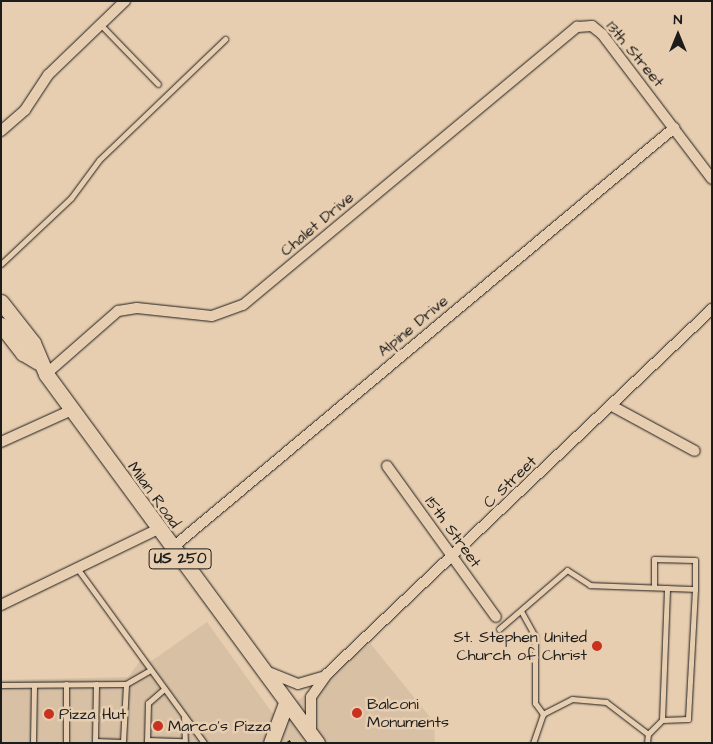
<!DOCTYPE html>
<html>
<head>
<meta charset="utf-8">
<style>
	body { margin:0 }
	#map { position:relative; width:713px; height:744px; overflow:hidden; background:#e8ceb0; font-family:"Architects Daughter",sans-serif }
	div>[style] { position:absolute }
	.built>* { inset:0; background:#d8c0a4 }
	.path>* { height:2px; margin-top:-1px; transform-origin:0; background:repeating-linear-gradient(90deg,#1c1c1c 0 4px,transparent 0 8px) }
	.roads { filter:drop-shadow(0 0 1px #1c1c1c) drop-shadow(0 0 1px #1c1c1c) }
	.lane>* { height:5px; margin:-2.5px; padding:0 2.5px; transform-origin:2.5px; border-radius:2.5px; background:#e8ceb0 }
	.street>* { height:10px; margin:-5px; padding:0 5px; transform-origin:5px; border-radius:5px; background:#e8ceb0 }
	.primary>* { height:15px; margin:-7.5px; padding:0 7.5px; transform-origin:7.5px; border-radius:7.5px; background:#e8ceb0 }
	.dots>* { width:14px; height:14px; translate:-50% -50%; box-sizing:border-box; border:2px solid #e8ceb0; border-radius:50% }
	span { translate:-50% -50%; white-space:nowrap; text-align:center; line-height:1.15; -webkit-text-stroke:5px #e8ceb0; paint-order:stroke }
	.shield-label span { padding:1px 4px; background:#e8ceb0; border:1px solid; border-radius:4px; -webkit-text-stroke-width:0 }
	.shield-label { font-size:15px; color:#1c1c1c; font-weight:700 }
	.street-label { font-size:16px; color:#1c1c1c }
	.poi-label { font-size:16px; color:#1c1c1c }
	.right { translate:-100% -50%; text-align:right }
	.left { translate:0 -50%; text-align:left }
	.frame { position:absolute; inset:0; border:2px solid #1c1c1c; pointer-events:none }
	.north { position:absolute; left:653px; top:10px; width:50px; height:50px; -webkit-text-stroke:4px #e8ceb0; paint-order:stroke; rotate:0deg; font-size:14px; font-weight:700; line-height:20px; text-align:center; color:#1c1c1c }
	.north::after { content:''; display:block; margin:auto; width:18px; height:22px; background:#1c1c1c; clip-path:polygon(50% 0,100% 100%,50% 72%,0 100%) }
</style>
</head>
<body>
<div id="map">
	<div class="built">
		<div style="clip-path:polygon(207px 622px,276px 718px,370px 643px,434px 722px,435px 743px,1px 743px,1px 680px,128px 677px,144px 656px,150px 662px)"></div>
	</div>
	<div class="path">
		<div style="left:287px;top:743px;width:4px;rotate:-34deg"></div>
	</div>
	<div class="roads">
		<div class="lane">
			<div style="left:101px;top:25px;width:82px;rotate:46deg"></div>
			<div style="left:1px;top:264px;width:96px;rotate:-43.3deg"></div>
			<div style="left:71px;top:198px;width:47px;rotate:-53.6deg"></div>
			<div style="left:99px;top:160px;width:175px;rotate:-43.8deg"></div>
			<div style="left:77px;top:568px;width:216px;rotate:54deg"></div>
			<div style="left:654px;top:587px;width:28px;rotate:-90deg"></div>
			<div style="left:654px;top:559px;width:41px;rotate:1.4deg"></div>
			<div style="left:695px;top:560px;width:29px;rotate:90deg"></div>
			<div style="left:521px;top:611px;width:29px;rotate:61deg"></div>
			<div style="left:535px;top:636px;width:67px;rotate:90deg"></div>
			<div style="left:535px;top:703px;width:14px;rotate:54deg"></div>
			<div style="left:499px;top:629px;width:90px;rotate:-40.9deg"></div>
			<div style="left:567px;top:570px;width:27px;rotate:33deg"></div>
			<div style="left:590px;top:585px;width:105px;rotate:2.2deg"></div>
			<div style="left:695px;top:589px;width:130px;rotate:93.1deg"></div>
			<div style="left:688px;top:719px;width:26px;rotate:178deg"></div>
			<div style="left:662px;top:720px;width:20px;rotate:135deg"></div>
			<div style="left:648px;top:734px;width:53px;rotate:-142.7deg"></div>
			<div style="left:606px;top:702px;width:34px;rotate:-175deg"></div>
			<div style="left:572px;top:699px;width:33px;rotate:153deg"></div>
			<div style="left:543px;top:714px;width:31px;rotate:109deg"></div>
			<div style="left:96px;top:684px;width:57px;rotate:91deg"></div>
			<div style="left:95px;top:741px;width:28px;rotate:2deg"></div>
			<div style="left:123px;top:742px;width:58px;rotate:-87deg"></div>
			<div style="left:1px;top:685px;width:125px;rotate:-0.5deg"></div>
			<div style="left:126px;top:684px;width:28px;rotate:-30deg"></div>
			<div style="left:184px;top:716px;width:26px;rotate:88deg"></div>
			<div style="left:662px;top:720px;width:132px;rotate:-87.8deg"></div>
			<div style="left:147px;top:740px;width:37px;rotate:2deg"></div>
			<div style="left:33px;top:743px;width:58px;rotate:-89deg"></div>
			<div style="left:66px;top:743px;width:59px;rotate:-90deg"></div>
			<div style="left:147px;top:743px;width:40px;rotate:-88.6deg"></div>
			<div style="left:148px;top:703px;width:21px;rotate:-41deg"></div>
			<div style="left:647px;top:743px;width:9px;rotate:-84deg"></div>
		</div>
		<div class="street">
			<div style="left:1px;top:131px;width:32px;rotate:-41deg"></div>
			<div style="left:25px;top:110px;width:42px;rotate:-56.7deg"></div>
			<div style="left:48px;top:75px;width:107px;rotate:-43.9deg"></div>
			<div style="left:46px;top:374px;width:96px;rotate:-41.2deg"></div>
			<div style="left:118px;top:311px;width:19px;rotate:-9deg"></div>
			<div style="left:137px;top:308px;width:75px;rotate:6.1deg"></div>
			<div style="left:212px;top:316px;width:33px;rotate:-20deg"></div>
			<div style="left:243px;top:305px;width:435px;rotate:-39.8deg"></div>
			<div style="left:577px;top:27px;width:15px;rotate:-4deg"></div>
			<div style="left:592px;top:26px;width:13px;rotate:39deg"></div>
			<div style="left:602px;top:34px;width:182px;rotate:52.8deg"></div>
			<div style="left:612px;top:406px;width:94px;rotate:28.5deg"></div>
			<div style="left:1px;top:442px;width:78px;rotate:-24.3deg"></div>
			<div style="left:387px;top:466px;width:186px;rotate:54.2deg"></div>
			<div style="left:172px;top:548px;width:655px;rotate:-39.92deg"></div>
			<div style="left:1px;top:605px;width:174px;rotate:-25.8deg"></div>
			<div style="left:268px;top:672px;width:32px;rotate:22deg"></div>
			<div style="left:298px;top:684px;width:25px;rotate:-16deg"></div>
			<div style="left:311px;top:735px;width:38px;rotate:-90deg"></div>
			<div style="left:311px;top:697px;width:28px;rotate:-55deg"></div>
			<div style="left:327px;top:674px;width:531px;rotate:-43.47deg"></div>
		</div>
		<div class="primary">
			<div style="left:1px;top:302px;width:52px;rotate:52deg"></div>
			<div style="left:33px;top:343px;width:34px;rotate:67deg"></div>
			<div style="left:46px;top:374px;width:458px;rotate:53.7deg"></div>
			<div style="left:1px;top:325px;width:36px;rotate:52deg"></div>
			<div style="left:23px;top:353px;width:17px;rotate:31deg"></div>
			<div style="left:271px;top:743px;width:43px;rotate:-69.4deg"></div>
		</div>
	</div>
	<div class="dots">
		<div style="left:597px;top:646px;background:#c8321e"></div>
		<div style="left:357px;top:713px;background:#c8321e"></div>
		<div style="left:49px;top:714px;background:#c8321e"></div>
		<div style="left:158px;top:726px;background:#c8321e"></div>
	</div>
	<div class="shield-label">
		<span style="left:180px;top:559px">US 250</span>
	</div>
	<div class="street-label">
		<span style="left:635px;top:54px;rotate:50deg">13th Street</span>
		<span style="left:317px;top:224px;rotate:-40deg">Chalet Drive</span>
		<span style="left:413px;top:326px;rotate:-40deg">Alpine Drive</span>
		<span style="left:510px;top:482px;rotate:-44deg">C Street</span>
		<span style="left:154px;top:495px;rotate:54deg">Milan Road</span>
		<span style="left:453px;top:532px;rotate:54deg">15th Street</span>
	</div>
	<div class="poi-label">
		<span class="right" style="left:587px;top:646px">St. Stephen United<br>Church of Christ</span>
		<span class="left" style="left:367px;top:713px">Balconi<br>Monuments</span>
		<span class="left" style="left:59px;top:714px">Pizza Hut</span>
		<span class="left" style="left:168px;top:726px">Marco's Pizza</span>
	</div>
	<div class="frame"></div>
	<div class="north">N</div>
</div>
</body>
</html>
